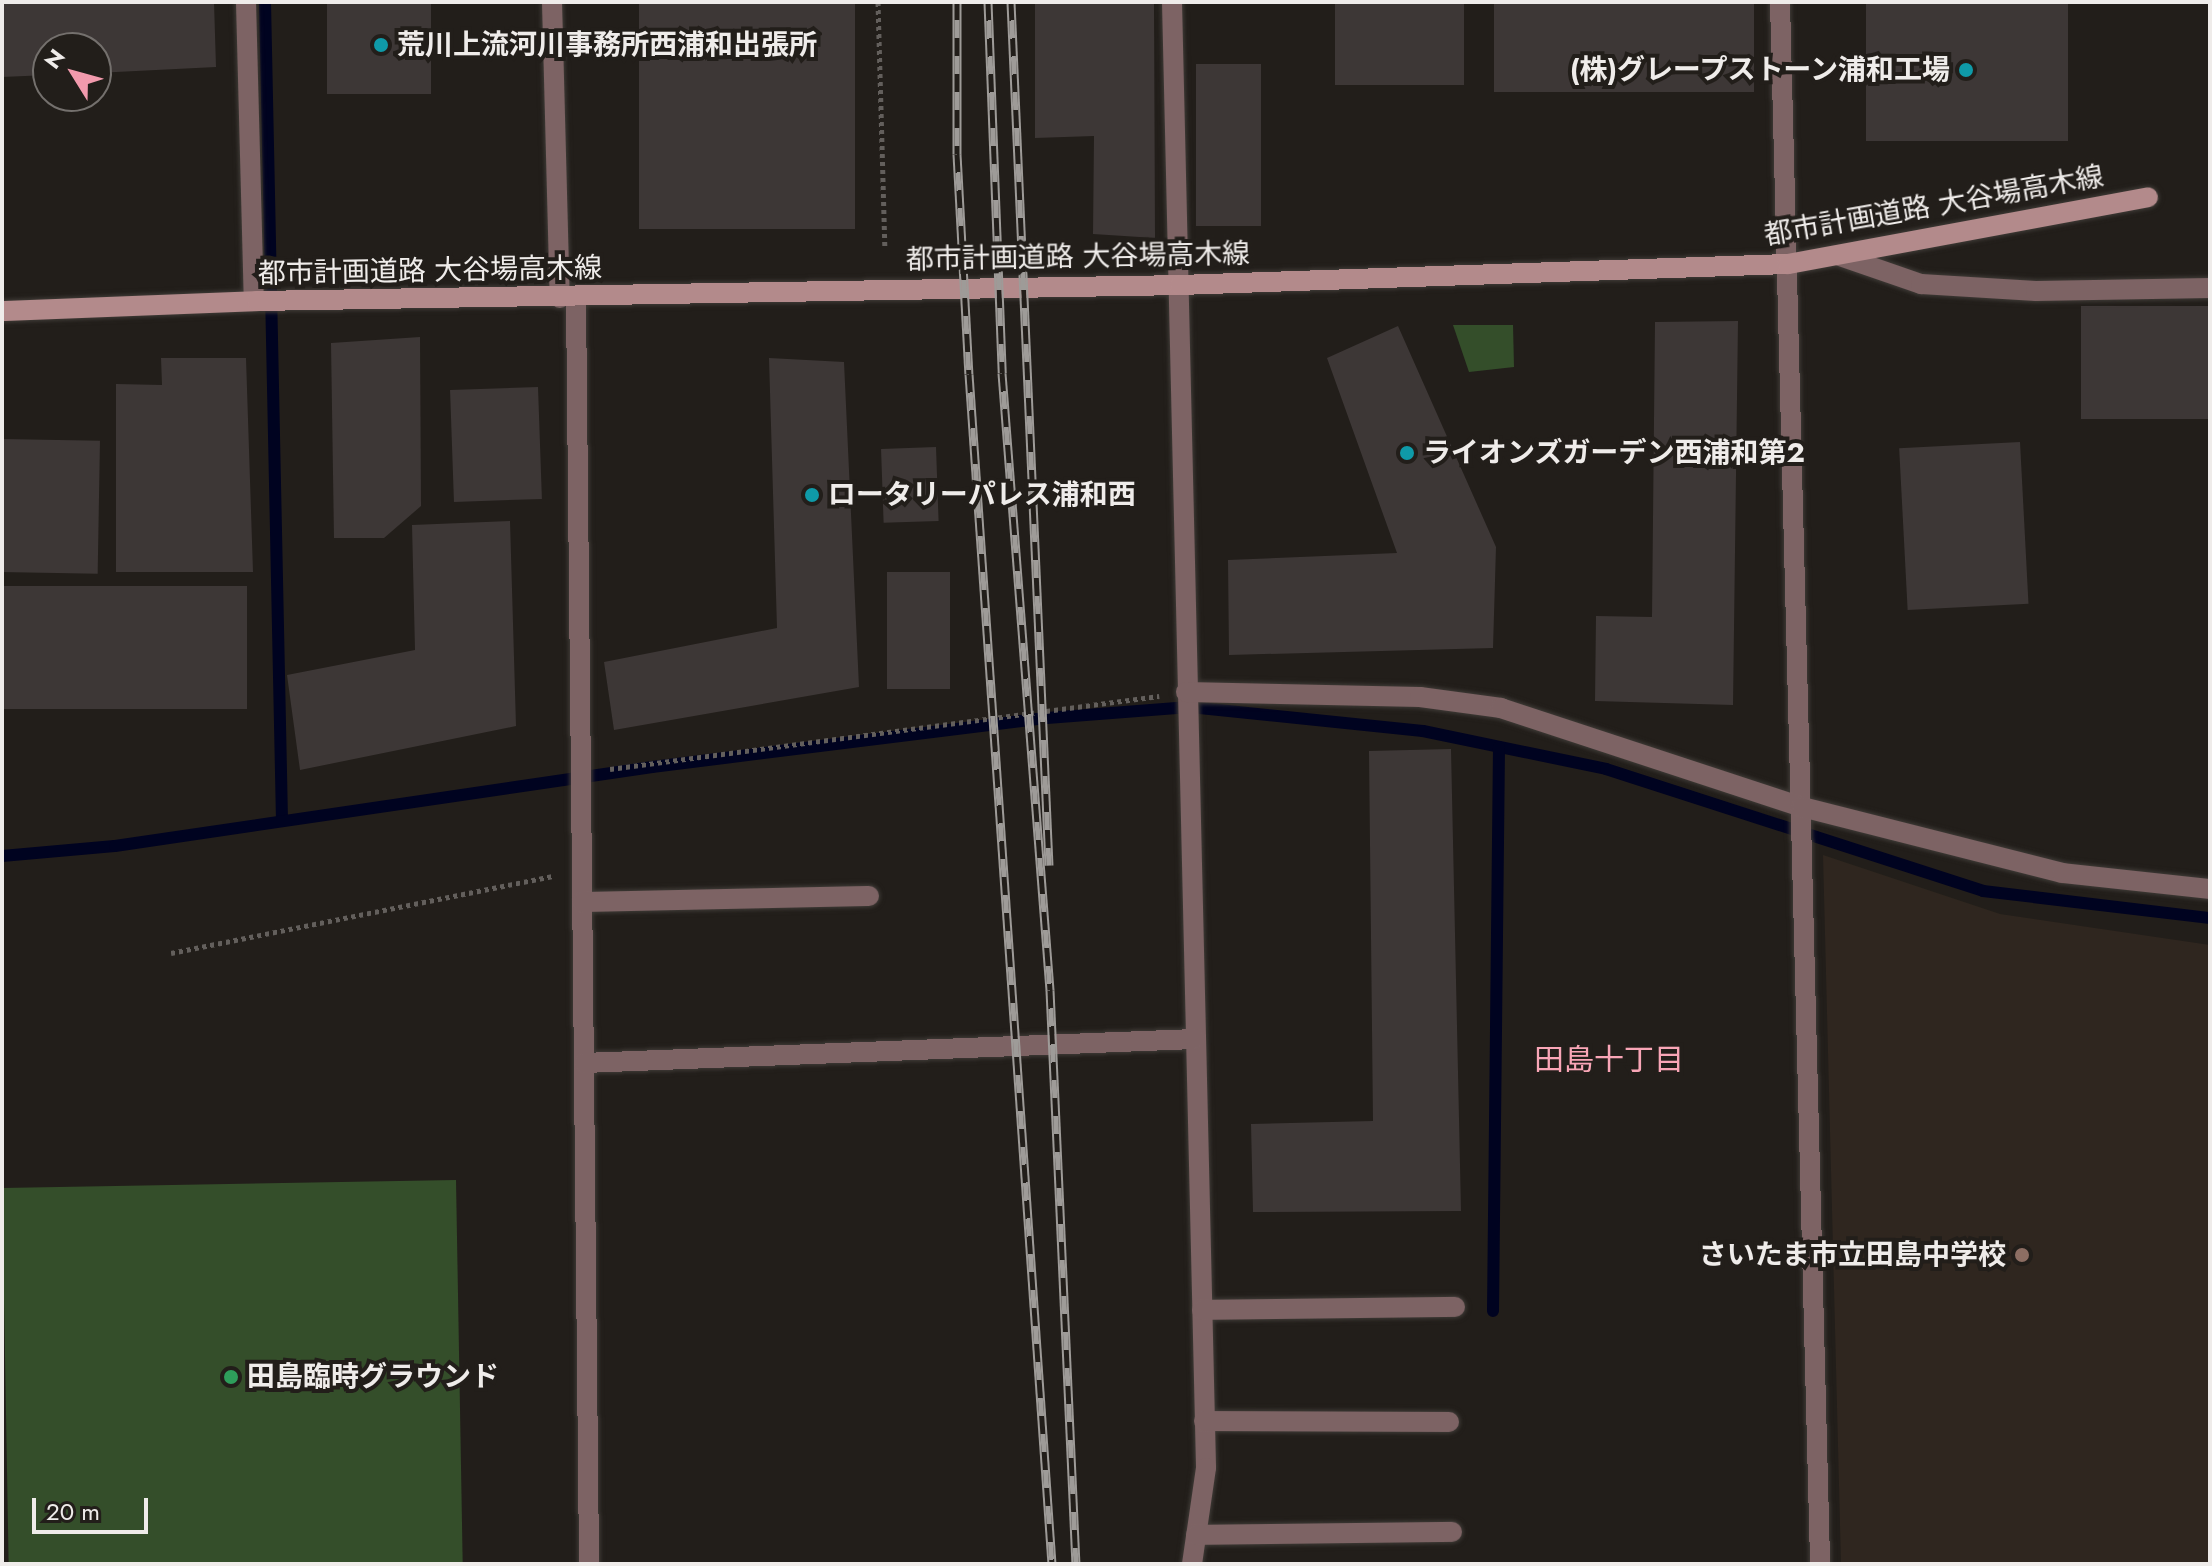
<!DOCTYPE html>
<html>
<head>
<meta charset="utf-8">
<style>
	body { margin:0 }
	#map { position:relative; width:2212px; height:1566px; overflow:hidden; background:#221e1a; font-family:Jost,"Noto Sans JP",sans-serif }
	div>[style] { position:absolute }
	.built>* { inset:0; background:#2f261f }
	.green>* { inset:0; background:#344e2a; transform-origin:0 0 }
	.stream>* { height:12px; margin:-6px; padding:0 6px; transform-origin:6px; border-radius:6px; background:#000320 }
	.building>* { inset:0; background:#3d3736; transform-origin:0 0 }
	.path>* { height:5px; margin-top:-2.5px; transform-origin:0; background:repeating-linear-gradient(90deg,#635f5c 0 4px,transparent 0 8px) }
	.roads { filter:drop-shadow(0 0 2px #3f3b37) drop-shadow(0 0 2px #3f3b37) }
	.street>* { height:20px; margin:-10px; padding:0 10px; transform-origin:10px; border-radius:10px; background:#7d6364 }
	.secondary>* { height:20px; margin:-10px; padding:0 10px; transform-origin:10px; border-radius:10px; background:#b38a8b }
	.rail>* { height:9px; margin-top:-4.5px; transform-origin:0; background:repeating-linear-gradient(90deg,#221e1a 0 18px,#9e9b98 0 36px); box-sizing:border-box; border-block:2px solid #9e9b98 }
	.dots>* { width:22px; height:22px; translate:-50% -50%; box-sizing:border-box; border:4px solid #221e1a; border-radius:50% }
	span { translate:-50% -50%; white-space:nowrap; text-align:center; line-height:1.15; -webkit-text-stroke:8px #221e1a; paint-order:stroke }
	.poi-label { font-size:28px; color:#efecea; font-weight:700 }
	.left { translate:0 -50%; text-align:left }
	.right { translate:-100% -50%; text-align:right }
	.street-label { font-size:28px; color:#efecea }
	.neighbourhood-label { font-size:30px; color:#f9a6b7 }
	.frame { position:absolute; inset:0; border:4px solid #efecea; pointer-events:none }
	.north { position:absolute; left:32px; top:32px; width:80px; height:80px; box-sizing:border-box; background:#221e1a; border:2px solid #74706d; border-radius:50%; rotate:307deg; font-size:22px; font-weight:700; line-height:32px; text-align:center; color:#efecea }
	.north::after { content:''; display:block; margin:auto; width:28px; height:36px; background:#f29aad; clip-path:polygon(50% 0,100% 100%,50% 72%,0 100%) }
	.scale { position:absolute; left:32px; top:1498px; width:116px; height:36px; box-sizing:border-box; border:4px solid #efecea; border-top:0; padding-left:10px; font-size:24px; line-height:28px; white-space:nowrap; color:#efecea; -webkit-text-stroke:6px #221e1a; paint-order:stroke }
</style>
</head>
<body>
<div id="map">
	<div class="built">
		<div style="clip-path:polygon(1823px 855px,2000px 914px,2210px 945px,2210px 1564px,1841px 1564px)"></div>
	</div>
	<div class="green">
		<div style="clip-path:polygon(1453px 325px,1513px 325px,1514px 367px,1469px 372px)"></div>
		<div style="left:456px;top:1180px;width:384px;height:454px;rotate:89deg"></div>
	</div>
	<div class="stream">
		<div style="left:265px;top:2px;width:817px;rotate:88.81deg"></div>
		<div style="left:2px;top:856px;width:113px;rotate:-5.1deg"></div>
		<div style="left:115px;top:846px;width:543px;rotate:-8.37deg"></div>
		<div style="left:652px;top:767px;width:398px;rotate:-7.1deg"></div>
		<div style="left:1047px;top:718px;width:143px;rotate:-4.4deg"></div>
		<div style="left:1190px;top:707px;width:234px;rotate:5.9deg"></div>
		<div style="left:1423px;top:731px;width:187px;rotate:11.7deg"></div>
		<div style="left:1606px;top:769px;width:396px;rotate:17.9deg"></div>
		<div style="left:1983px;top:891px;width:229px;rotate:6.8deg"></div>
		<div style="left:1493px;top:1311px;width:564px;rotate:-89.39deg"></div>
	</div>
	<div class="building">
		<div style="clip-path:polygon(2px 2px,214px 2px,216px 67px,96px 73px,96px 48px,48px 48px,48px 75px,2px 77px)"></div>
		<div style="left:327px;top:2px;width:104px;height:92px"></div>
		<div style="left:639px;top:2px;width:216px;height:227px"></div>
		<div style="clip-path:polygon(1035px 2px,1154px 2px,1155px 238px,1093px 234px,1094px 136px,1035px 138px)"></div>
		<div style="left:1335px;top:2px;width:129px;height:83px"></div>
		<div style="left:1494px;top:2px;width:260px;height:90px"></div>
		<div style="left:1866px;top:2px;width:202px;height:139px"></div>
		<div style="left:1261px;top:64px;width:162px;height:65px;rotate:90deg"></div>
		<div style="left:2210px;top:306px;width:113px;height:129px;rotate:90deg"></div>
		<div style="clip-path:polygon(1738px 321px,1733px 705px,1595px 701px,1596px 616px,1652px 617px,1655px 322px)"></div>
		<div style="clip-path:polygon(1398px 326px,1496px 547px,1493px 648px,1229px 655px,1228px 560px,1397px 553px,1327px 358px)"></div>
		<div style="clip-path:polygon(420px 337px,421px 506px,384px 538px,334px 538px,331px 343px)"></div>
		<div style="clip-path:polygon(161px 358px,246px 358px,253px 572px,116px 572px,116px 384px,162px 385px)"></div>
		<div style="clip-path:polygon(769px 358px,844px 362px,859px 687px,614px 730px,604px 662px,777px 628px)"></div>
		<div style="left:538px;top:387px;width:112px;height:88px;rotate:88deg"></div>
		<div style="left:2px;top:439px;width:98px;height:133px;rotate:1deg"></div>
		<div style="left:2020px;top:442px;width:162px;height:121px;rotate:87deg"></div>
		<div style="left:936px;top:447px;width:74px;height:55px;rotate:88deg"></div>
		<div style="clip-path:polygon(510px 521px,516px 726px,300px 770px,287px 675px,415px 650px,412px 525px)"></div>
		<div style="left:950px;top:572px;width:117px;height:63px;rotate:90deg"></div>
		<div style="left:247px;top:586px;width:123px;height:245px;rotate:90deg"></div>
		<div style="clip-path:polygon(1451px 749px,1461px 1211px,1253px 1212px,1251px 1124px,1373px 1121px,1369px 751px)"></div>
	</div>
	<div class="path">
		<div style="left:878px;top:2px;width:244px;rotate:88.4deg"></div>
		<div style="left:610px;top:769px;width:554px;rotate:-7.57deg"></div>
		<div style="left:171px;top:953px;width:391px;rotate:-11.4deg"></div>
	</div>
	<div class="roads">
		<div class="street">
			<div style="left:246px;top:2px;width:299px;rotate:88.5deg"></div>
			<div style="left:552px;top:2px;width:296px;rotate:88.5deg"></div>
			<div style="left:1172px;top:2px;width:1466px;rotate:88.67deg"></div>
			<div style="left:1206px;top:1468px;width:97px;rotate:98.3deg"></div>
			<div style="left:1780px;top:2px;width:1563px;rotate:88.53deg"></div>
			<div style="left:1840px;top:256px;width:86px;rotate:19.1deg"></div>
			<div style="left:1921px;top:284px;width:115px;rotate:3.5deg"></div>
			<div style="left:2036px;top:291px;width:174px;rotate:-1deg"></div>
			<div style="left:576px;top:298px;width:1266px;rotate:89.41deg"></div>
			<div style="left:1186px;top:692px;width:234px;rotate:1.2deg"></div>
			<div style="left:1420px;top:697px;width:82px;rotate:7.7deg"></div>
			<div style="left:1501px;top:708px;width:317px;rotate:18.2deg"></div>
			<div style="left:1802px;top:807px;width:268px;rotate:14.2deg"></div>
			<div style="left:2062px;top:873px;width:149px;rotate:6.2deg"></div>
			<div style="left:582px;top:902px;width:287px;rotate:-1.2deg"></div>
			<div style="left:584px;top:1063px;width:611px;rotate:-2.25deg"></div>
			<div style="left:1202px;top:1310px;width:253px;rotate:-0.7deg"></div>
			<div style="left:1204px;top:1421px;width:245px;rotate:0.2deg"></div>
			<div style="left:1196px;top:1535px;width:256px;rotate:-0.7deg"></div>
		</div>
		<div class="secondary">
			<div style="left:2px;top:311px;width:255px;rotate:-2.2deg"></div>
			<div style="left:257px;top:301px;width:923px;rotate:-0.99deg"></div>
			<div style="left:1180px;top:285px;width:608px;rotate:-1.98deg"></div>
			<div style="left:1788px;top:264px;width:366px;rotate:-10.5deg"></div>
		</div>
	</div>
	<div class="rail">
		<div style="left:957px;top:2px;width:152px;rotate:90deg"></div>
		<div style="left:957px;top:154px;width:220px;rotate:86.9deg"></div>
		<div style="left:969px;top:374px;width:1193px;rotate:86.01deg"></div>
		<div style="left:988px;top:2px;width:371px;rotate:87.8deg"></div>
		<div style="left:1002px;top:373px;width:619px;rotate:85.55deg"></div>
		<div style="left:1050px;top:990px;width:575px;rotate:87.41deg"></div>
		<div style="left:1011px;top:2px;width:864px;rotate:87.48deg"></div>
	</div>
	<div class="dots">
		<div style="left:381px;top:45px;background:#0f9aa8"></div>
		<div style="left:1966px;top:70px;background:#0f9aa8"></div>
		<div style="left:1407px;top:453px;background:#0f9aa8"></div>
		<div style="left:812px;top:495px;background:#0f9aa8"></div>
		<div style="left:2022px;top:1255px;background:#8d6e63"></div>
		<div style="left:231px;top:1377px;background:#2e9e5b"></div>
	</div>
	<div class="poi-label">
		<span class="left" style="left:397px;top:45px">荒川上流河川事務所西浦和出張所</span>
		<span class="right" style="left:1950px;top:70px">(株)グレープストーン浦和工場</span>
		<span class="left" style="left:1423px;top:453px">ライオンズガーデン西浦和第2</span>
		<span class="left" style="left:828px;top:495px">ロータリーパレス浦和西</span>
		<span class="right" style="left:2006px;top:1255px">さいたま市立田島中学校</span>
		<span class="left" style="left:247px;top:1377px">田島臨時グラウンド</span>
	</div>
	<div class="street-label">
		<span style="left:1934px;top:206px;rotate:-10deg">都市計画道路 大谷場高木線</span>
		<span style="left:1078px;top:257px;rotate:-1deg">都市計画道路 大谷場高木線</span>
		<span style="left:430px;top:271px;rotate:-1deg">都市計画道路 大谷場高木線</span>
	</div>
	<div class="neighbourhood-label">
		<span style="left:1609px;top:1060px">田島十丁目</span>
	</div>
	<div class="frame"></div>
	<div class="north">N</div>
	<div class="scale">20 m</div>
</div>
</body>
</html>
